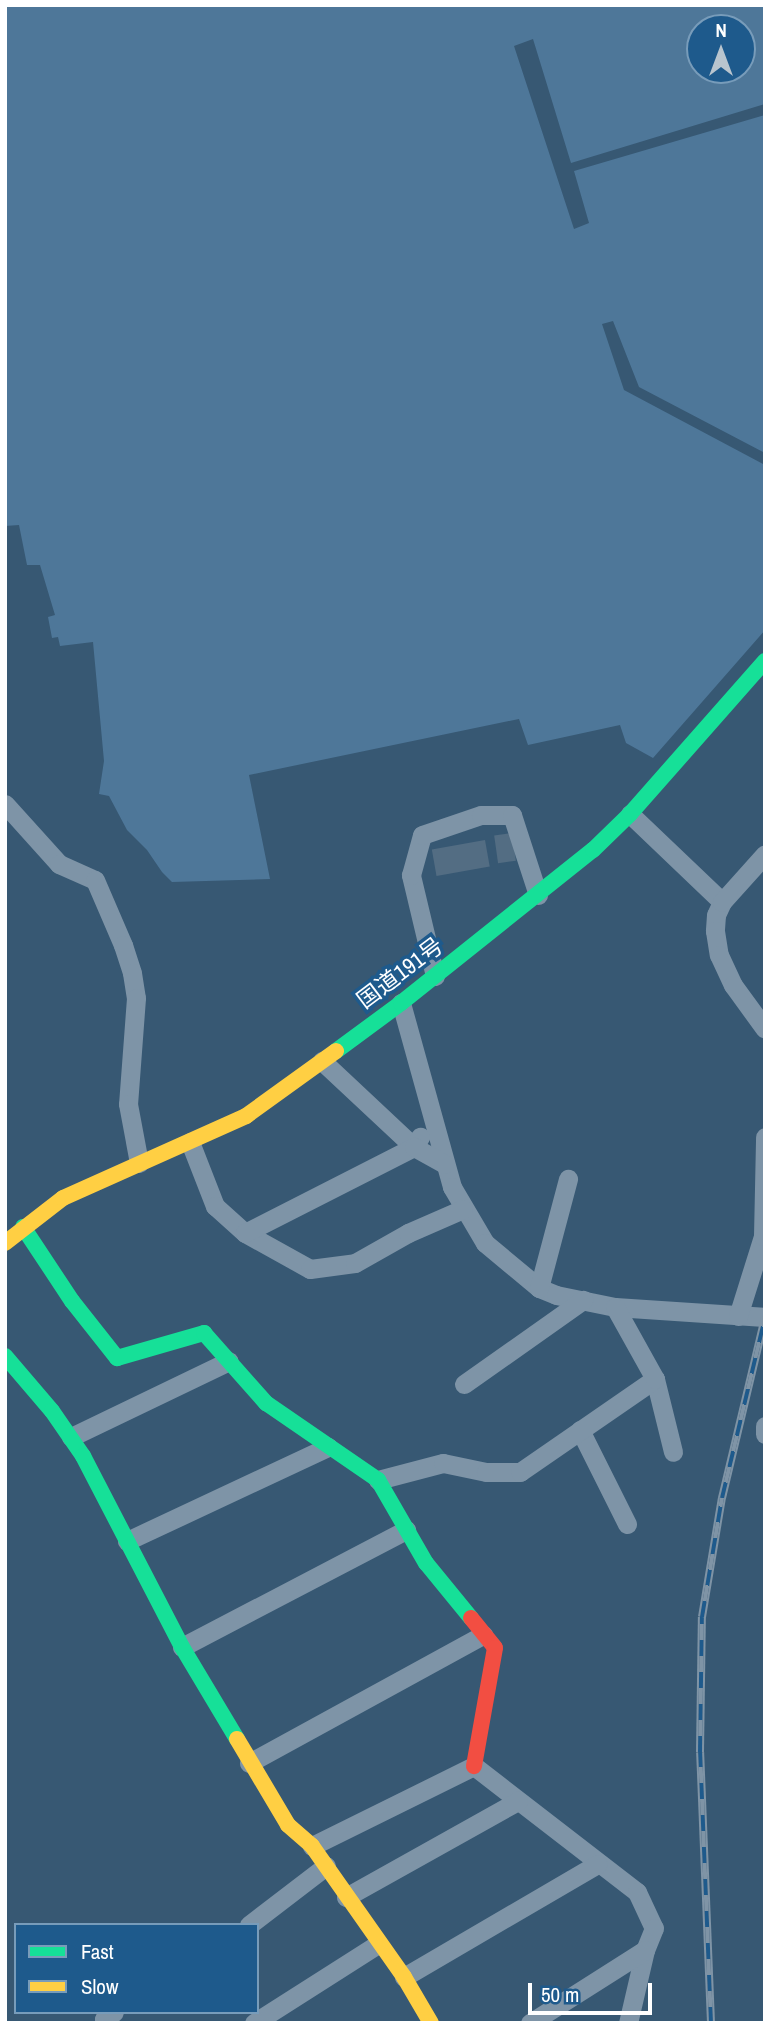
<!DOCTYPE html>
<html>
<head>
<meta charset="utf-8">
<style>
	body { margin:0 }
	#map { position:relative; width:770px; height:2028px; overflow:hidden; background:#375873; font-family:"Archivo Narrow","Noto Sans JP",sans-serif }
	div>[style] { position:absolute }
	.water>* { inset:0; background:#4e7799 }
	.building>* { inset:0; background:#536d83; transform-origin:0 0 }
	.street>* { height:19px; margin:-9.5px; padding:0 9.5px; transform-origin:9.5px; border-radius:9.5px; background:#7e94a7 }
	.fast>* { height:16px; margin:-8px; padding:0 8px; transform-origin:8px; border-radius:8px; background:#16e098 }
	.slow>* { height:16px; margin:-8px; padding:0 8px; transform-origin:8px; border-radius:8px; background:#ffcf43 }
	.jam>* { height:16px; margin:-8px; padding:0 8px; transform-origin:8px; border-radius:8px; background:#f24e42 }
	.rail>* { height:8px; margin-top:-4px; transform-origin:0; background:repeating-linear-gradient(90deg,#1e5a8c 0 16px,#7f94a6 0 32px); box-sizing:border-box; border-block:2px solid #7f94a6 }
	span { translate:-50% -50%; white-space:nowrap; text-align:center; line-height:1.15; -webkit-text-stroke:7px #1e5a8c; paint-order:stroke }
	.street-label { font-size:23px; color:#fff }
	.frame { position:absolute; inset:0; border:7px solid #fff; pointer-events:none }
	.legend { position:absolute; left:14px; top:1923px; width:245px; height:91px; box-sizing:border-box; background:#1e5a8c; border:2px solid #789cba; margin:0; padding:9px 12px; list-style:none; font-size:21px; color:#fff }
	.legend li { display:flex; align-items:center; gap:14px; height:35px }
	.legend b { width:35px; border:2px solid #789cba }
	.north { position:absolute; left:686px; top:14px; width:70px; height:70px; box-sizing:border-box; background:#1e5a8c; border:2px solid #789cba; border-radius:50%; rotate:0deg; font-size:19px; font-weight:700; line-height:28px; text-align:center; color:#fff }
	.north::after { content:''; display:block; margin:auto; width:24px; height:32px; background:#b9c5ce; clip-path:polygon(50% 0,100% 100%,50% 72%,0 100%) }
	.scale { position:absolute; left:528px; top:1983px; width:124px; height:32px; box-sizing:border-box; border:4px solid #fff; border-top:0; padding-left:9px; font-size:21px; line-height:24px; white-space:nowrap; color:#fff; -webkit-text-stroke:5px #1e5a8c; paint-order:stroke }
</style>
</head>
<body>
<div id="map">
	<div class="water">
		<div style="clip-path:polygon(evenodd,5px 5px,765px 5px,765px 104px,571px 163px,533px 39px,514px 46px,574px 229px,589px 223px,574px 171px,765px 115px,765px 453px,639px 387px,613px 321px,602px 324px,624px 390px,765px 465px,765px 630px,653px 758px,626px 743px,620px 725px,528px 745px,519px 719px,249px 775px,270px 879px,172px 882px,162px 872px,147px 850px,127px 830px,109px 796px,99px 794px,104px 761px,93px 642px,60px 646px,58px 637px,52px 638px,48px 617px,55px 615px,40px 565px,27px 565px,19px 525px,5px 526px,5px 5px,700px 28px,742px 28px,742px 70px,700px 70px,700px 28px)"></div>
	</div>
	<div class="building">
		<div style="left:512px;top:833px;width:28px;height:18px;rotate:82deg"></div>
		<div style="left:485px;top:840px;width:27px;height:54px;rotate:80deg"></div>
	</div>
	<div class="street">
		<div style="left:5px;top:804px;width:81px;rotate:48deg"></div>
		<div style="left:59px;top:864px;width:39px;rotate:24deg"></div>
		<div style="left:95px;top:880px;width:71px;rotate:66.7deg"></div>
		<div style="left:123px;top:945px;width:29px;rotate:72deg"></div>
		<div style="left:132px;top:973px;width:25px;rotate:81deg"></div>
		<div style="left:136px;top:998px;width:106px;rotate:94.3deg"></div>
		<div style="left:128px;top:1104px;width:60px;rotate:79.4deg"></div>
		<div style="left:630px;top:814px;width:127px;rotate:43.7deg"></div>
		<div style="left:722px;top:902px;width:14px;rotate:115deg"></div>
		<div style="left:716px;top:915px;width:16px;rotate:94deg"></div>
		<div style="left:715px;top:931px;width:24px;rotate:81deg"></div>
		<div style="left:719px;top:955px;width:33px;rotate:65deg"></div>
		<div style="left:733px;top:985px;width:54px;rotate:54deg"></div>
		<div style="left:722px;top:902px;width:64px;rotate:-48.1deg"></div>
		<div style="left:435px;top:976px;width:104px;rotate:-103.4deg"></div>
		<div style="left:411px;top:875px;width:41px;rotate:-74.6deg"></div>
		<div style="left:422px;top:835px;width:62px;rotate:-18.7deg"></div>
		<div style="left:481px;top:815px;width:31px"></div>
		<div style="left:512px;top:815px;width:84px;rotate:72deg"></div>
		<div style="left:401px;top:1003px;width:191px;rotate:74.5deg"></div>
		<div style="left:452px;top:1187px;width:65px;rotate:59.5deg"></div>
		<div style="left:485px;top:1243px;width:70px;rotate:39.8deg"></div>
		<div style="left:539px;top:1288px;width:18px;rotate:22deg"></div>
		<div style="left:556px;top:1295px;width:60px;rotate:11.5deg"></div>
		<div style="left:615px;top:1307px;width:150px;rotate:3.8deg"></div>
		<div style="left:322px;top:1061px;width:126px;rotate:43.1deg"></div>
		<div style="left:414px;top:1147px;width:12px;rotate:-59deg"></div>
		<div style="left:190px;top:1142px;width:69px;rotate:68.7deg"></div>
		<div style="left:215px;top:1206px;width:40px;rotate:42deg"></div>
		<div style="left:245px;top:1233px;width:74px;rotate:29deg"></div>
		<div style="left:310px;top:1269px;width:45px;rotate:-7.6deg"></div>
		<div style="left:355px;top:1263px;width:61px;rotate:-29.5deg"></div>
		<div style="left:408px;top:1233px;width:60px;rotate:-23.6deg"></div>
		<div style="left:245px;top:1233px;width:190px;rotate:-27deg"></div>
		<div style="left:414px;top:1147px;width:35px;rotate:29deg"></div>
		<div style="left:539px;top:1288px;width:113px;rotate:-75.1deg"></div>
		<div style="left:738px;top:1316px;width:84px;rotate:-72.6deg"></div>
		<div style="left:763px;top:1236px;width:99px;rotate:-88.8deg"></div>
		<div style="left:655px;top:1379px;width:75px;rotate:76.1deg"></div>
		<div style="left:464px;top:1384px;width:146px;rotate:-35.2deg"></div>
		<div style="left:765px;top:1426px;width:8px;rotate:90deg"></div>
		<div style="left:580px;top:1430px;width:105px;rotate:63.4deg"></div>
		<div style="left:71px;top:1437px;width:175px;rotate:-25.7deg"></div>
		<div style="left:378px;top:1480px;width:67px;rotate:-14.7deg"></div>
		<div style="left:443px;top:1463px;width:44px;rotate:11.8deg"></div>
		<div style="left:486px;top:1472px;width:34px"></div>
		<div style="left:520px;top:1472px;width:164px;rotate:-34.6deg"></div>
		<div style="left:655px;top:1379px;width:82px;rotate:-119.1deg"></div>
		<div style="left:127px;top:1541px;width:222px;rotate:-25.1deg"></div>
		<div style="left:182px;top:1647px;width:253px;rotate:-27.6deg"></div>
		<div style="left:249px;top:1763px;width:267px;rotate:-28.7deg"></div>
		<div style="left:312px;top:1846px;width:181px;rotate:-26.3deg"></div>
		<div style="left:474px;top:1766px;width:206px;rotate:37.7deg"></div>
		<div style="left:637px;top:1892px;width:40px;rotate:65deg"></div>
		<div style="left:654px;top:1928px;width:24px;rotate:112deg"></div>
		<div style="left:645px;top:1950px;width:75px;rotate:103.1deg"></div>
		<div style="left:346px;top:1897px;width:197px;rotate:-29.2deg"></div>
		<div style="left:249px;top:1925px;width:97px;rotate:-37.5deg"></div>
		<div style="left:404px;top:1977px;width:224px;rotate:-30.3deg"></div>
		<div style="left:105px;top:2023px;width:4px;rotate:-104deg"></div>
		<div style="left:104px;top:2019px;width:12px;rotate:-35deg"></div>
		<div style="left:254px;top:2023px;width:147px;rotate:-32.5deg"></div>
		<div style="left:530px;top:2023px;width:136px;rotate:-32.4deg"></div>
	</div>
	<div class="fast">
		<div style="left:336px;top:1051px;width:81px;rotate:-36.4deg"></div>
		<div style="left:401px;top:1003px;width:246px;rotate:-38.6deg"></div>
		<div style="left:593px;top:850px;width:52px;rotate:-44.2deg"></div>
		<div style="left:630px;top:814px;width:204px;rotate:-48.6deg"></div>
		<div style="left:23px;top:1227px;width:89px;rotate:56.5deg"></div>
		<div style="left:72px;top:1301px;width:73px;rotate:51.7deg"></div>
		<div style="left:117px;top:1358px;width:91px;rotate:-16deg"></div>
		<div style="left:204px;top:1333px;width:94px;rotate:48.5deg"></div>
		<div style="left:266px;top:1403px;width:136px;rotate:34.5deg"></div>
		<div style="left:378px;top:1480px;width:96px;rotate:60deg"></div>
		<div style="left:426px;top:1563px;width:71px;rotate:50.7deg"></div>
		<div style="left:5px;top:1356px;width:72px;rotate:49.5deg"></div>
		<div style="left:52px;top:1411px;width:55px;rotate:55.4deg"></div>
		<div style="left:83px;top:1456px;width:215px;rotate:62.6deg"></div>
		<div style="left:182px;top:1647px;width:107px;rotate:59.1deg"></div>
	</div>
	<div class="slow">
		<div style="left:5px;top:1243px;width:73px;rotate:-37.8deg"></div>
		<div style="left:63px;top:1198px;width:201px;rotate:-24.1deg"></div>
		<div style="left:246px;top:1116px;width:111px;rotate:-35.8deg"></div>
		<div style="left:237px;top:1739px;width:100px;rotate:59.3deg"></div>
		<div style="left:288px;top:1825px;width:32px;rotate:41deg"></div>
		<div style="left:312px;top:1846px;width:160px;rotate:54.9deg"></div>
		<div style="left:404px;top:1977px;width:53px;rotate:59.6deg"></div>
	</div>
	<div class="jam">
		<div style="left:471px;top:1618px;width:38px;rotate:51deg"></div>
		<div style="left:495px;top:1648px;width:120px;rotate:100.1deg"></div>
	</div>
	<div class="rail">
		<div style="left:711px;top:2023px;width:271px;rotate:-92.3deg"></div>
		<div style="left:700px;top:1752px;width:135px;rotate:-89.2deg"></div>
		<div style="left:702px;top:1617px;width:121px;rotate:-80.5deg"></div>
		<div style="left:722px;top:1498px;width:186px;rotate:-76.6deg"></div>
	</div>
	<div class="street-label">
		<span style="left:400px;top:973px;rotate:-37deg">国道191号</span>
	</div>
	<div class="frame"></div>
	<ul class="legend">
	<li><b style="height:9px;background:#16e098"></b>Fast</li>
	<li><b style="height:9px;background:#ffcf43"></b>Slow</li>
	</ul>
	<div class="north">N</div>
	<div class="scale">50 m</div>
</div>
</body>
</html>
